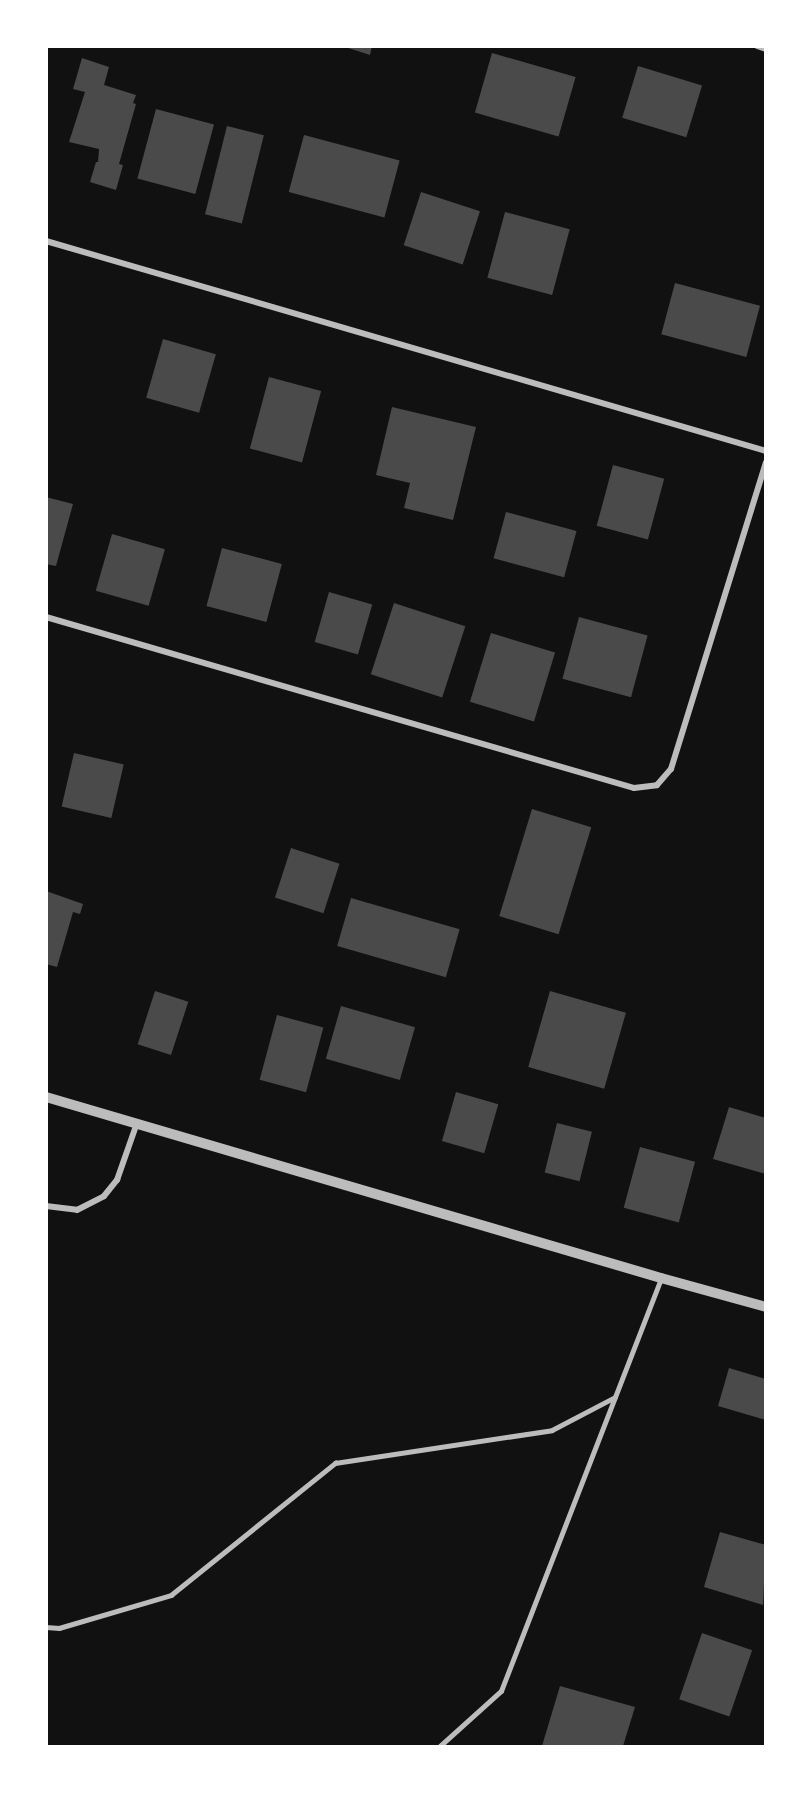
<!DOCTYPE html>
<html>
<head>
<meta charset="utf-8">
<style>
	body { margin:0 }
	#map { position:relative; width:812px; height:1793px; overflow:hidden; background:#111; font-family:"Nunito Sans",sans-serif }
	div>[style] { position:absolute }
	.building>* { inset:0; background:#4a4a4a; transform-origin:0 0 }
	.service>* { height:4.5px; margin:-2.25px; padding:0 2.25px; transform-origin:2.25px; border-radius:2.25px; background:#bcbcbc }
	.minor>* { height:6px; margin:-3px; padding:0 3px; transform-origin:3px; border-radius:3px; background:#bcbcbc }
	.tertiary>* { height:10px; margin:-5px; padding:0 5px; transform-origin:5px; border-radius:5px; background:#bcbcbc }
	span { translate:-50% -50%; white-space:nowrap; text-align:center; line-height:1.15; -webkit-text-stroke:6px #fff; paint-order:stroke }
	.frame { position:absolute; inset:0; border:48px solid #fff; pointer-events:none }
</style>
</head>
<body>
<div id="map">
	<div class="building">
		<div style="clip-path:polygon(342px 46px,372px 46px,370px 55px)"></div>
		<div style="left:492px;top:53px;width:87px;height:62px;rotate:16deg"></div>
		<div style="clip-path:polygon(82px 58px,109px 67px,104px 85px,136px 95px,133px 103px,136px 104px,119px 164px,123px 165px,116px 190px,90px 182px,96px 162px,98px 162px,99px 149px,69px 142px,85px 92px,73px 89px)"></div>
		<div style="left:638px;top:66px;width:67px;height:54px;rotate:17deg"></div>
		<div style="left:156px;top:109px;width:60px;height:72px;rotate:15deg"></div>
		<div style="left:227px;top:126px;width:38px;height:91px;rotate:14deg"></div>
		<div style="left:304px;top:135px;width:99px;height:59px;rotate:15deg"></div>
		<div style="left:421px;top:192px;width:62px;height:56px;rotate:18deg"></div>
		<div style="left:505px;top:212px;width:67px;height:68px;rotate:15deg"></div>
		<div style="left:675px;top:283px;width:88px;height:53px;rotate:15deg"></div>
		<div style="left:163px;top:339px;width:55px;height:61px;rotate:16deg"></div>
		<div style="left:269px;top:377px;width:54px;height:74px;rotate:15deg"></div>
		<div style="clip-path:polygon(392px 407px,476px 427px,453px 520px,404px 508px,410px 483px,376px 475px)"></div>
		<div style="left:613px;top:465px;width:53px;height:63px;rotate:15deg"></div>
		<div style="clip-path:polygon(46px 497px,73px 504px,56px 566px,46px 564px)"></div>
		<div style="left:506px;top:512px;width:73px;height:48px;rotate:15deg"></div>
		<div style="left:112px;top:534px;width:55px;height:59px;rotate:16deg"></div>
		<div style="left:222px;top:548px;width:62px;height:60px;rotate:15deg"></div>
		<div style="left:329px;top:592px;width:45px;height:52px;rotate:16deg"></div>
		<div style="left:394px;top:603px;width:75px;height:75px;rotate:18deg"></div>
		<div style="left:579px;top:617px;width:71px;height:64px;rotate:15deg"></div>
		<div style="left:491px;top:633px;width:67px;height:72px;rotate:17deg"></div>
		<div style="left:74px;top:753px;width:51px;height:55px;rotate:13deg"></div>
		<div style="left:532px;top:809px;width:62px;height:112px;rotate:17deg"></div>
		<div style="left:291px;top:848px;width:51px;height:52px;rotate:18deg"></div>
		<div style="clip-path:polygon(46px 891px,83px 904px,80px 914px,73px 912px,57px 967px,46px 964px)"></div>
		<div style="left:351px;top:898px;width:113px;height:50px;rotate:16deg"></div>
		<div style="left:155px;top:991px;width:35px;height:56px;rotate:18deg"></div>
		<div style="left:550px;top:991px;width:79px;height:79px;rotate:16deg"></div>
		<div style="left:341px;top:1006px;width:77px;height:55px;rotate:16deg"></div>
		<div style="left:277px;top:1015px;width:48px;height:67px;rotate:15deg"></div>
		<div style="left:456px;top:1092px;width:44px;height:51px;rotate:16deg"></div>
		<div style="clip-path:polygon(729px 1107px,766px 1118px,766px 1174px,713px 1159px)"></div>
		<div style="left:557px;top:1123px;width:36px;height:51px;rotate:14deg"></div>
		<div style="left:640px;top:1147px;width:57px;height:63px;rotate:15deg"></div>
		<div style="clip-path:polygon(729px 1368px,766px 1379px,766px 1420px,718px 1406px)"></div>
		<div style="clip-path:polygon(720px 1532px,766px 1545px,763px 1605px,704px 1587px)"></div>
		<div style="left:702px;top:1633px;width:53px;height:70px;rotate:19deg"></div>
		<div style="clip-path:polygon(560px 1686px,635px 1707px,623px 1746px,542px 1746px)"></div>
	</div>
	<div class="service">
		<div style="left:46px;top:1627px;width:13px;rotate:4deg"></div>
		<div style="left:59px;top:1628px;width:117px;rotate:-16.4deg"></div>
		<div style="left:171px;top:1595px;width:211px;rotate:-38.8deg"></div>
		<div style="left:335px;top:1463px;width:219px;rotate:-8.6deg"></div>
		<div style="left:552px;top:1430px;width:71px;rotate:-27.6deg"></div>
		<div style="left:440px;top:1746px;width:82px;rotate:-42deg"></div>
		<div style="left:501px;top:1691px;width:443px;rotate:-68.8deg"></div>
	</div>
	<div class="minor">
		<div style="left:757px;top:46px;width:9px;rotate:18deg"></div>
		<div style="left:46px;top:241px;width:750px;rotate:16.26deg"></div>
		<div style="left:46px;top:617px;width:612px;rotate:16.22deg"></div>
		<div style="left:634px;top:788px;width:23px;rotate:-7deg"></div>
		<div style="left:657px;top:785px;width:21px;rotate:-49deg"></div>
		<div style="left:671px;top:769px;width:321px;rotate:-72.8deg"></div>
		<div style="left:46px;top:1206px;width:31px;rotate:7deg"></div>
		<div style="left:77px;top:1210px;width:30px;rotate:-27deg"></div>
		<div style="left:104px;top:1196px;width:21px;rotate:-51deg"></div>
		<div style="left:117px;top:1180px;width:60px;rotate:-70.7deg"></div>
	</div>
	<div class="tertiary">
		<div style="left:46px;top:1097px;width:641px;rotate:16.4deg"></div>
		<div style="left:661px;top:1278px;width:109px;rotate:15.4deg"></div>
	</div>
	<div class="frame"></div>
</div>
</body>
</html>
